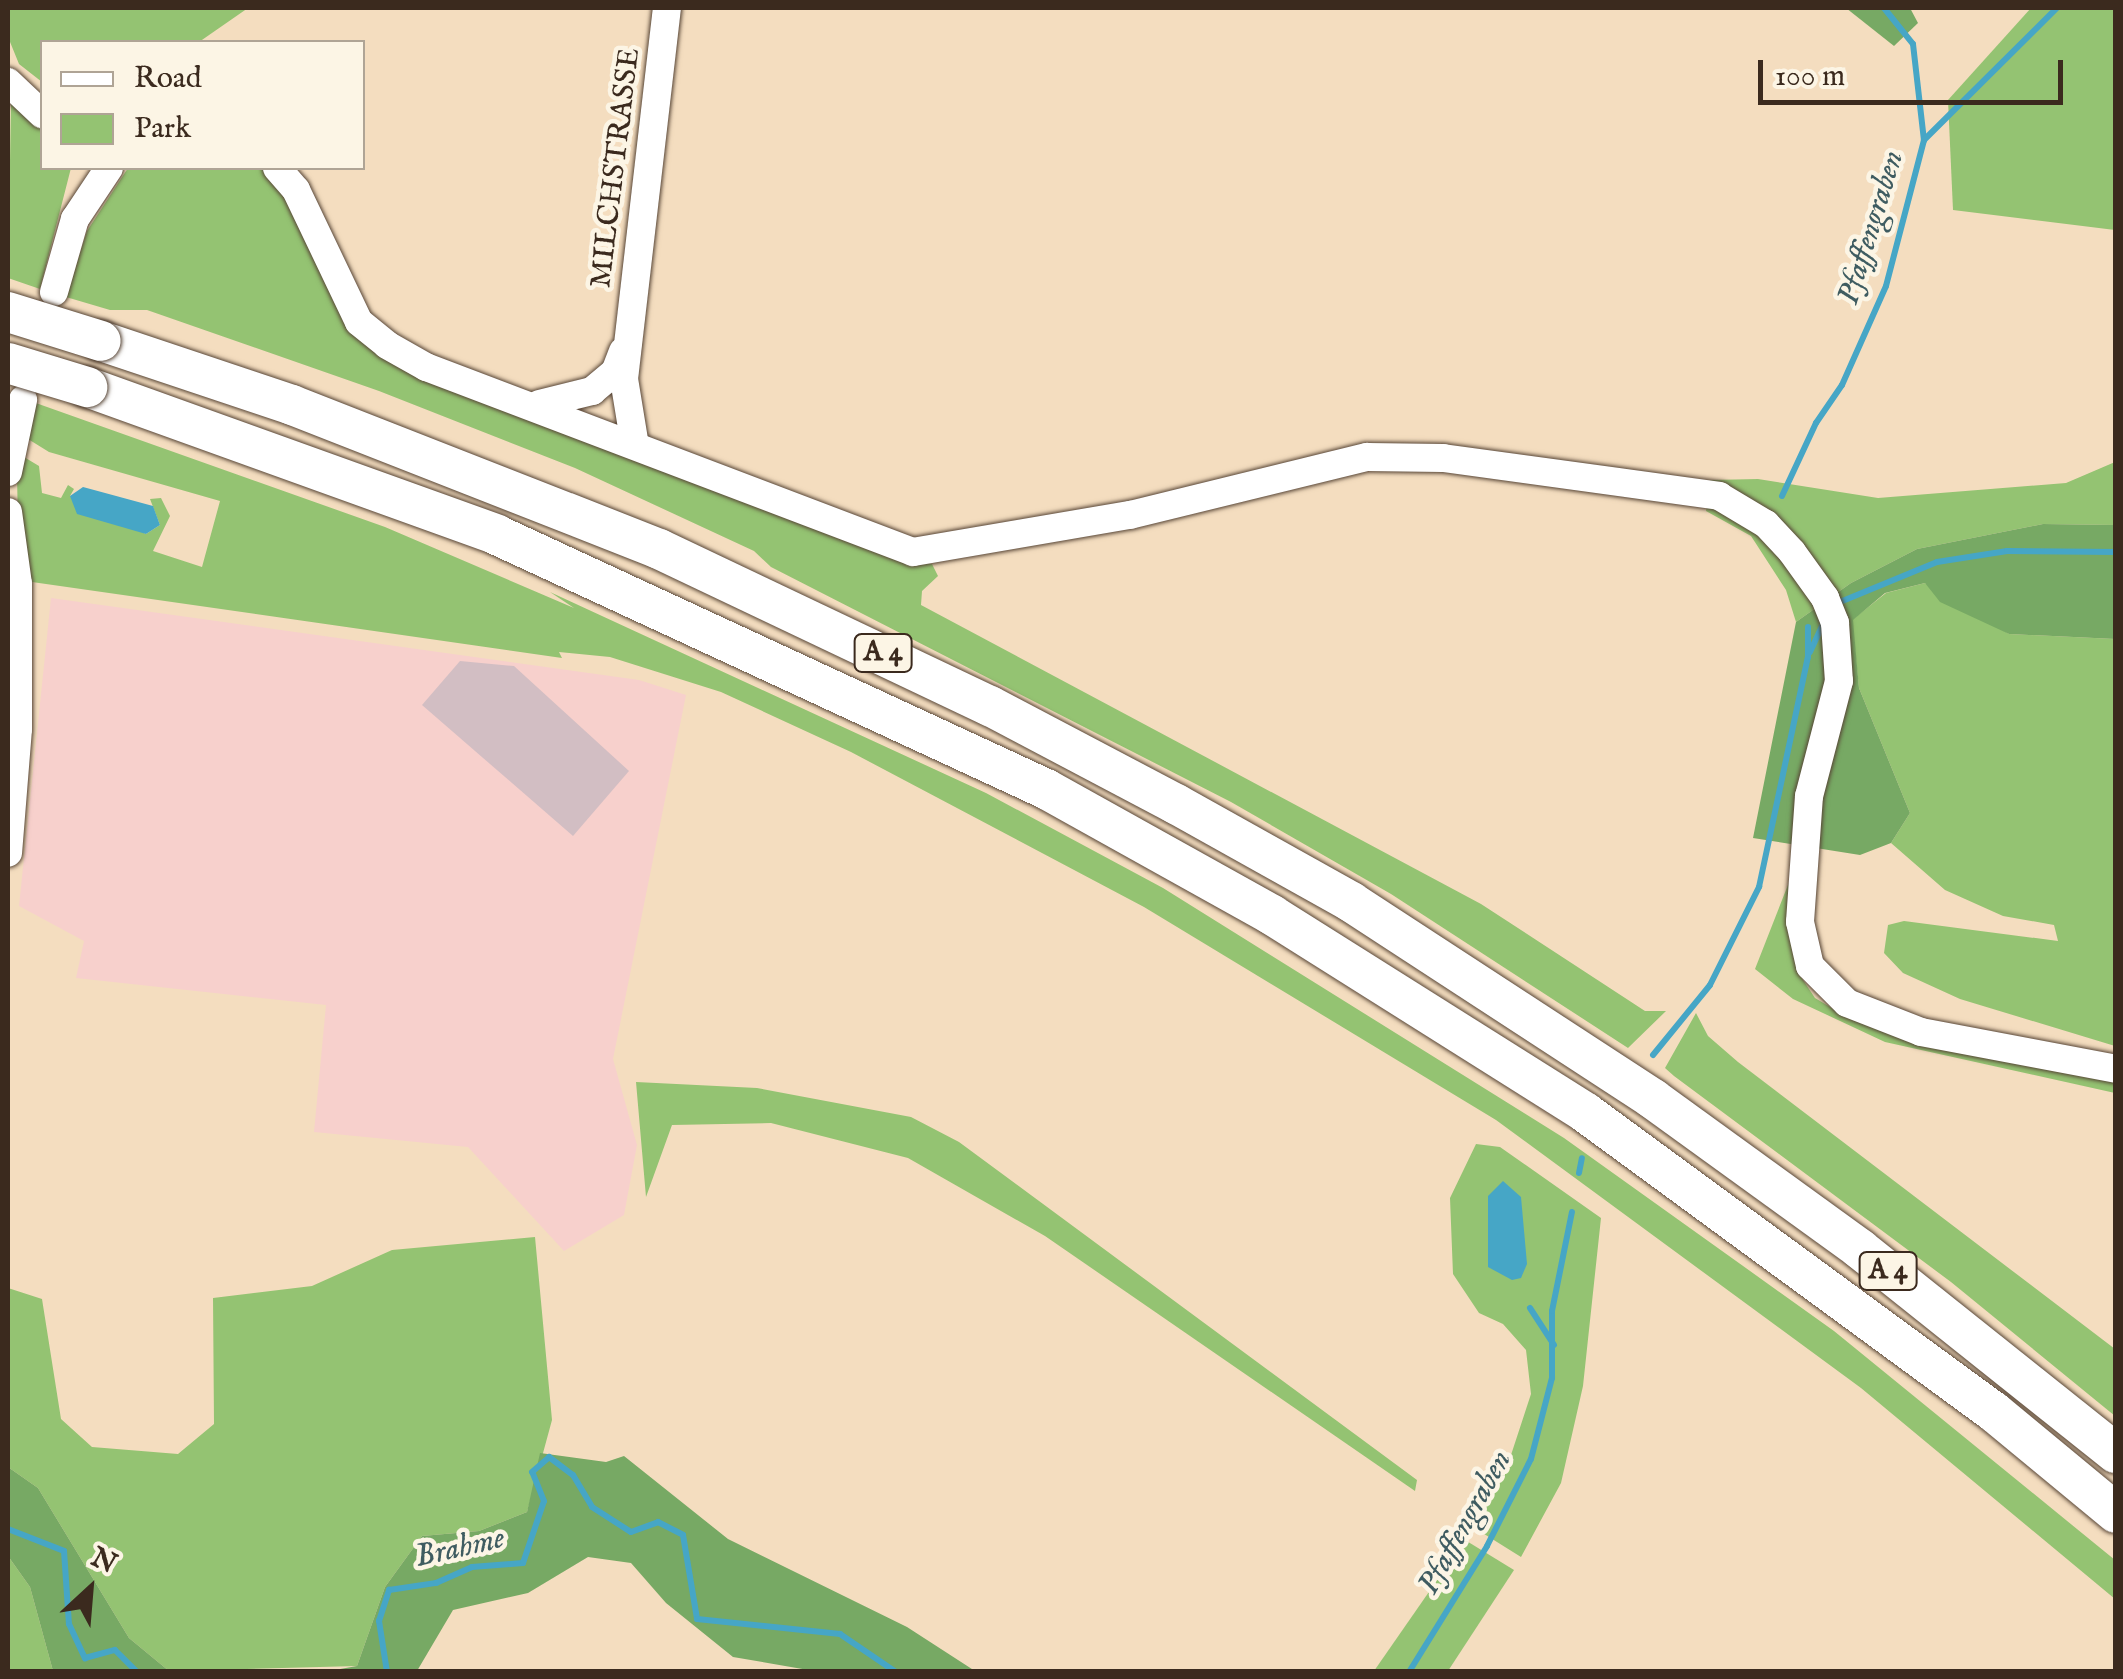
<!DOCTYPE html>
<html>
<head>
<meta charset="utf-8">
<style>
	body { margin:0 }
	#map { position:relative; width:2123px; height:1679px; overflow:hidden; background:#f4ddbf; font-family:"IM FELL English",serif }
	div>[style] { position:absolute }
	.built>* { inset:0; background:#f7d0cc }
	.industrial>* { inset:0; background:#d2bec3 }
	.green>* { inset:0; background:#94c372 }
	.forest>* { inset:0; background:#77a964 }
	.water>* { inset:0; background:#46a6c6 }
	.stream>* { height:6px; margin:-3px; padding:0 3px; transform-origin:3px; border-radius:3px; background:#46a6c6 }
	.roads { filter:drop-shadow(0 0 2px #574536) drop-shadow(0 0 2px #574536) }
	.minor>* { height:28px; margin:-14px; padding:0 14px; transform-origin:14px; border-radius:14px; background:#fff }
	.highway>* { height:40px; margin:-20px; padding:0 20px; transform-origin:20px; border-radius:20px; background:#fff }
	.bridges { filter:drop-shadow(0 0 2px #574536) drop-shadow(0 0 2px #574536) }
	.highway-bridge>* { height:40px; margin:-20px; padding:0 20px; transform-origin:20px; border-radius:20px; background:#fff }
	span { translate:-50% -50%; white-space:nowrap; text-align:center; line-height:1.15; -webkit-text-stroke:9px #fcf5e5; paint-order:stroke }
	.shield-label span { padding:2px 8px; background:#fcf5e5; border:2px solid; border-radius:8px; -webkit-text-stroke-width:0 }
	.shield-label { font-size:28px; color:#3b2a1e; font-weight:700 }
	.street-label { font-size:30px; color:#3b2a1e }
	.water-label { font-size:32px; color:#3f5c61; font-style:italic }
	.frame { position:absolute; inset:0; border:10px solid #3b2a1e; pointer-events:none }
	.legend { position:absolute; left:40px; top:40px; width:325px; height:130px; box-sizing:border-box; background:#fcf5e5; border:2px solid #afa495; margin:0; padding:12px 18px; list-style:none; font-size:30px; color:#3b2a1e }
	.legend li { display:flex; align-items:center; gap:20px; height:50px }
	.legend b { width:50px; border:2px solid #afa495 }
	.north { position:absolute; left:40px; top:1539px; width:100px; height:100px; -webkit-text-stroke:8px #fcf5e5; paint-order:stroke; rotate:26deg; font-size:28px; font-weight:700; line-height:40px; text-align:center; color:#3b2a1e }
	.north::after { content:''; display:block; margin:auto; width:35px; height:45px; background:#3b2a1e; clip-path:polygon(50% 0,100% 100%,50% 72%,0 100%) }
	.scale { position:absolute; left:1758px; top:60px; width:305px; height:45px; box-sizing:border-box; border:5px solid #3b2a1e; border-top:0; padding-left:12px; font-size:30px; line-height:35px; white-space:nowrap; color:#3b2a1e; -webkit-text-stroke:8px #fcf5e5; paint-order:stroke }
</style>
</head>
<body>
<div id="map">
	<div class="built">
		<div style="clip-path:polygon(51px 598px,639px 680px,686px 695px,613px 1059px,637px 1145px,624px 1215px,564px 1251px,468px 1147px,314px 1132px,326px 1005px,76px 978px,84px 941px,19px 906px)"></div>
	</div>
	<div class="industrial">
		<div style="clip-path:polygon(460px 661px,514px 666px,629px 771px,573px 836px,422px 705px)"></div>
	</div>
	<div class="green">
		<div style="clip-path:polygon(8px 8px,248px 8px,199px 42px,42px 42px,42px 82px,19px 64px,8px 37px)"></div>
		<div style="clip-path:polygon(2031px 8px,2115px 8px,2115px 230px,1953px 210px,1948px 100px)"></div>
		<div style="clip-path:polygon(11px 102px,42px 122px,42px 168px,71px 168px,40px 289px,8px 278px)"></div>
		<div style="clip-path:polygon(128px 168px,265px 168px,287px 190px,368px 343px,906px 559px,932px 564px,938px 576px,922px 591px,921px 605px,1481px 904px,1645px 1011px,1666px 1011px,1628px 1048px,1391px 894px,1231px 802px,771px 567px,754px 551px,575px 468px,379px 391px,147px 310px,110px 310px,66px 297px,87px 231px)"></div>
		<div style="clip-path:polygon(33px 402px,385px 527px,574px 608px,550px 592px,986px 793px,1163px 888px,1564px 1138px,1834px 1331px,2115px 1560px,2115px 1599px,1861px 1388px,1496px 1120px,1144px 907px,851px 752px,721px 692px,610px 657px,559px 652px,562px 658px,32px 582px,18px 525px,17px 475px,24px 457px,39px 466px,42px 493px,61px 498px,68px 485px,74px 489px,70px 496px,146px 534px,160px 525px,150px 499px,161px 498px,170px 516px,153px 551px,202px 567px,220px 501px,49px 452px,28px 439px)"></div>
		<div style="clip-path:polygon(2115px 462px,2115px 525px,2043px 524px,1917px 549px,1851px 583px,1796px 622px,1786px 590px,1751px 536px,1706px 511px,1710px 480px,1758px 479px,1878px 498px,2066px 483px)"></div>
		<div style="clip-path:polygon(1925px 583px,2009px 634px,2115px 639px,2115px 1046px,1960px 999px,1903px 973px,1884px 953px,1888px 925px,1904px 921px,2058px 941px,2054px 925px,2003px 916px,1945px 890px,1891px 843px,1910px 813px,1859px 688px,1852px 620px,1886px 593px)"></div>
		<div style="clip-path:polygon(1795px 867px,1791px 944px,1799px 974px,1815px 998px,1852px 1020px,1907px 1036px,2115px 1078px,2115px 1093px,1885px 1042px,1793px 999px,1755px 969px)"></div>
		<div style="clip-path:polygon(1696px 1013px,1708px 1036px,1738px 1062px,2115px 1349px,2115px 1416px,1951px 1282px,1674px 1076px,1665px 1068px)"></div>
		<div style="clip-path:polygon(636px 1082px,757px 1088px,911px 1117px,959px 1142px,1417px 1480px,1415px 1491px,1045px 1236px,908px 1158px,771px 1123px,672px 1125px,646px 1197px)"></div>
		<div style="clip-path:polygon(1476px 1144px,1500px 1147px,1601px 1218px,1583px 1386px,1561px 1483px,1521px 1557px,1473px 1527px,1510px 1458px,1531px 1394px,1526px 1350px,1503px 1324px,1479px 1313px,1453px 1274px,1450px 1198px)"></div>
		<div style="clip-path:polygon(535px 1237px,552px 1420px,527px 1512px,479px 1531px,422px 1536px,385px 1587px,357px 1666px,169px 1671px,129px 1638px,38px 1488px,8px 1467px,8px 1288px,42px 1299px,61px 1419px,92px 1447px,178px 1454px,214px 1424px,213px 1298px,312px 1286px,392px 1250px)"></div>
		<div style="clip-path:polygon(1465px 1540px,1514px 1570px,1448px 1671px,1374px 1671px)"></div>
		<div style="clip-path:polygon(8px 1556px,30px 1587px,53px 1671px,8px 1671px)"></div>
	</div>
	<div class="forest">
		<div style="clip-path:polygon(1846px 8px,1910px 8px,1918px 23px,1894px 46px)"></div>
		<div style="clip-path:polygon(2043px 524px,2115px 525px,2115px 639px,2009px 634px,1940px 602px,1925px 583px,1885px 593px,1853px 620px,1859px 688px,1910px 813px,1891px 843px,1860px 855px,1753px 838px,1796px 622px,1851px 583px,1917px 549px)"></div>
		<div style="clip-path:polygon(540px 1453px,606px 1462px,624px 1456px,728px 1539px,907px 1627px,975px 1671px,814px 1671px,733px 1657px,666px 1603px,631px 1563px,588px 1557px,528px 1593px,453px 1610px,417px 1671px,329px 1671px,357px 1666px,385px 1587px,422px 1536px,479px 1531px,527px 1512px)"></div>
		<div style="clip-path:polygon(8px 1467px,38px 1488px,129px 1638px,169px 1671px,53px 1671px,30px 1587px,8px 1556px)"></div>
	</div>
	<div class="water">
		<div style="clip-path:polygon(83px 487px,153px 506px,160px 525px,146px 534px,77px 514px,70px 496px)"></div>
		<div style="clip-path:polygon(1503px 1181px,1521px 1197px,1527px 1264px,1521px 1278px,1512px 1280px,1488px 1267px,1488px 1196px)"></div>
	</div>
	<div class="stream">
		<div style="left:1884px;top:8px;width:46px;rotate:51.1deg"></div>
		<div style="left:1913px;top:44px;width:97px;rotate:83.5deg"></div>
		<div style="left:1782px;top:496px;width:81px;rotate:-65deg"></div>
		<div style="left:1816px;top:423px;width:46px;rotate:-55.6deg"></div>
		<div style="left:1842px;top:385px;width:108px;rotate:-66deg"></div>
		<div style="left:1886px;top:286px;width:151px;rotate:-75.4deg"></div>
		<div style="left:1924px;top:140px;width:187px;rotate:-44.8deg"></div>
		<div style="left:1840px;top:602px;width:105px;rotate:-22.4deg"></div>
		<div style="left:1937px;top:562px;width:71px;rotate:-8.9deg"></div>
		<div style="left:2007px;top:551px;width:109px;rotate:0.5deg"></div>
		<div style="left:1810px;top:652px;width:33px;rotate:-65deg"></div>
		<div style="left:1653px;top:1055px;width:90px;rotate:-50.8deg"></div>
		<div style="left:1710px;top:985px;width:110px;rotate:-63.4deg"></div>
		<div style="left:1759px;top:887px;width:235px;rotate:-78deg"></div>
		<div style="left:1808px;top:657px;width:30px;rotate:-90deg"></div>
		<div style="left:1579px;top:1173px;width:15px;rotate:-79deg"></div>
		<div style="left:1530px;top:1308px;width:44px;rotate:57deg"></div>
		<div style="left:8px;top:1529px;width:60px;rotate:21.4deg"></div>
		<div style="left:64px;top:1551px;width:73px;rotate:86.1deg"></div>
		<div style="left:69px;top:1624px;width:38px;rotate:65deg"></div>
		<div style="left:85px;top:1658px;width:31px;rotate:-15deg"></div>
		<div style="left:115px;top:1650px;width:31px;rotate:45deg"></div>
		<div style="left:387px;top:1672px;width:52px;rotate:-98.9deg"></div>
		<div style="left:379px;top:1621px;width:33px;rotate:-72deg"></div>
		<div style="left:389px;top:1590px;width:48px;rotate:-8.5deg"></div>
		<div style="left:436px;top:1583px;width:39px;rotate:-24deg"></div>
		<div style="left:472px;top:1567px;width:51px;rotate:-4.5deg"></div>
		<div style="left:523px;top:1563px;width:65px;rotate:-71.3deg"></div>
		<div style="left:544px;top:1501px;width:31px;rotate:-112deg"></div>
		<div style="left:532px;top:1472px;width:23px;rotate:-41deg"></div>
		<div style="left:549px;top:1457px;width:30px;rotate:37deg"></div>
		<div style="left:573px;top:1475px;width:37px;rotate:59deg"></div>
		<div style="left:592px;top:1507px;width:46px;rotate:32.7deg"></div>
		<div style="left:631px;top:1532px;width:29px;rotate:-20deg"></div>
		<div style="left:658px;top:1522px;width:28px;rotate:27deg"></div>
		<div style="left:683px;top:1535px;width:85px;rotate:80.5deg"></div>
		<div style="left:697px;top:1619px;width:144px;rotate:6deg"></div>
		<div style="left:840px;top:1634px;width:68px;rotate:34.2deg"></div>
		<div style="left:1409px;top:1672px;width:148px;rotate:-58.2deg"></div>
		<div style="left:1487px;top:1546px;width:97px;rotate:-63.2deg"></div>
		<div style="left:1531px;top:1459px;width:84px;rotate:-75.5deg"></div>
		<div style="left:1552px;top:1378px;width:67px;rotate:-90deg"></div>
		<div style="left:1552px;top:1311px;width:101px;rotate:-78.6deg"></div>
	</div>
	<div class="roads">
		<div class="minor">
			<div style="left:8px;top:82px;width:47px;rotate:43.3deg"></div>
			<div style="left:277px;top:168px;width:29px;rotate:49deg"></div>
			<div style="left:296px;top:190px;width:146px;rotate:64.5deg"></div>
			<div style="left:359px;top:322px;width:36px;rotate:39deg"></div>
			<div style="left:387px;top:345px;width:45px;rotate:29.4deg"></div>
			<div style="left:426px;top:367px;width:521px;rotate:20.8deg"></div>
			<div style="left:913px;top:552px;width:220px;rotate:-9.7deg"></div>
			<div style="left:1130px;top:515px;width:244px;rotate:-13.8deg"></div>
			<div style="left:1367px;top:457px;width:76px;rotate:0.8deg"></div>
			<div style="left:1443px;top:458px;width:279px;rotate:7.8deg"></div>
			<div style="left:1719px;top:496px;width:55px;rotate:30.8deg"></div>
			<div style="left:1766px;top:524px;width:38px;rotate:47deg"></div>
			<div style="left:1792px;top:552px;width:57px;rotate:54.3deg"></div>
			<div style="left:1825px;top:598px;width:27px;rotate:68deg"></div>
			<div style="left:1835px;top:623px;width:58px;rotate:86.1deg"></div>
			<div style="left:1839px;top:681px;width:119px;rotate:104.6deg"></div>
			<div style="left:1809px;top:796px;width:126px;rotate:94.1deg"></div>
			<div style="left:1800px;top:922px;width:45px;rotate:77.2deg"></div>
			<div style="left:1810px;top:966px;width:52px;rotate:45deg"></div>
			<div style="left:1847px;top:1003px;width:79px;rotate:21.4deg"></div>
			<div style="left:1921px;top:1032px;width:198px;rotate:10.7deg"></div>
			<div style="left:54px;top:292px;width:76px;rotate:-74deg"></div>
			<div style="left:75px;top:219px;width:61px;rotate:-56.3deg"></div>
			<div style="left:539px;top:404px;width:55px;rotate:-13.8deg"></div>
			<div style="left:592px;top:391px;width:30px;rotate:-40deg"></div>
			<div style="left:615px;top:372px;width:22px;rotate:-69deg"></div>
			<div style="left:634px;top:440px;width:62px;rotate:-99.3deg"></div>
			<div style="left:624px;top:379px;width:373px;rotate:-83.4deg"></div>
			<div style="left:8px;top:472px;width:74px;rotate:-78.2deg"></div>
			<div style="left:8px;top:512px;width:73px;rotate:82.1deg"></div>
			<div style="left:18px;top:584px;width:145px;rotate:90deg"></div>
			<div style="left:18px;top:729px;width:124px;rotate:94.6deg"></div>
		</div>
		<div class="highway">
			<div style="left:101px;top:341px;width:201px;rotate:18.5deg"></div>
			<div style="left:292px;top:405px;width:394px;rotate:21.4deg"></div>
			<div style="left:659px;top:549px;width:366px;rotate:25.4deg"></div>
			<div style="left:990px;top:706px;width:210px;rotate:27.8deg"></div>
			<div style="left:1176px;top:804px;width:201px;rotate:29.2deg"></div>
			<div style="left:1351px;top:902px;width:361px;rotate:33.1deg"></div>
			<div style="left:1653px;top:1099px;width:256px;rotate:35.9deg"></div>
			<div style="left:1860px;top:1249px;width:327px;rotate:38.6deg"></div>
			<div style="left:87px;top:387px;width:436px;rotate:19.8deg"></div>
			<div style="left:497px;top:535px;width:605px;rotate:24.83deg"></div>
			<div style="left:1046px;top:789px;width:259px;rotate:29.1deg"></div>
			<div style="left:1272px;top:915px;width:371px;rotate:32.2deg"></div>
			<div style="left:1586px;top:1113px;width:506px;rotate:36.24deg"></div>
			<div style="left:1994px;top:1412px;width:158px;rotate:39.6deg"></div>
		</div>
	</div>
	<div class="bridges">
		<div class="highway-bridge">
			<div style="left:8px;top:312px;width:97px;rotate:17.3deg"></div>
			<div style="left:8px;top:363px;width:83px;rotate:16.9deg"></div>
		</div>
	</div>
	<div class="shield-label">
		<span style="left:883px;top:653px">A 4</span>
		<span style="left:1888px;top:1271px">A 4</span>
	</div>
	<div class="street-label">
		<span style="left:616px;top:168px;rotate:-83deg">MILCHSTRASSE</span>
	</div>
	<div class="water-label">
		<span style="left:1872px;top:228px;rotate:-73deg">Pfaffengraben</span>
		<span style="left:1466px;top:1523px;rotate:-61deg">Pfaffengraben</span>
		<span style="left:460px;top:1549px;rotate:-13deg">Brahme</span>
	</div>
	<div class="frame"></div>
	<ul class="legend">
	<li><b style="height:12px;background:#fff"></b>Road</li>
	<li><b style="height:28px;background:#94c372"></b>Park</li>
	</ul>
	<div class="north">N</div>
	<div class="scale">100 m</div>
</div>
</body>
</html>
